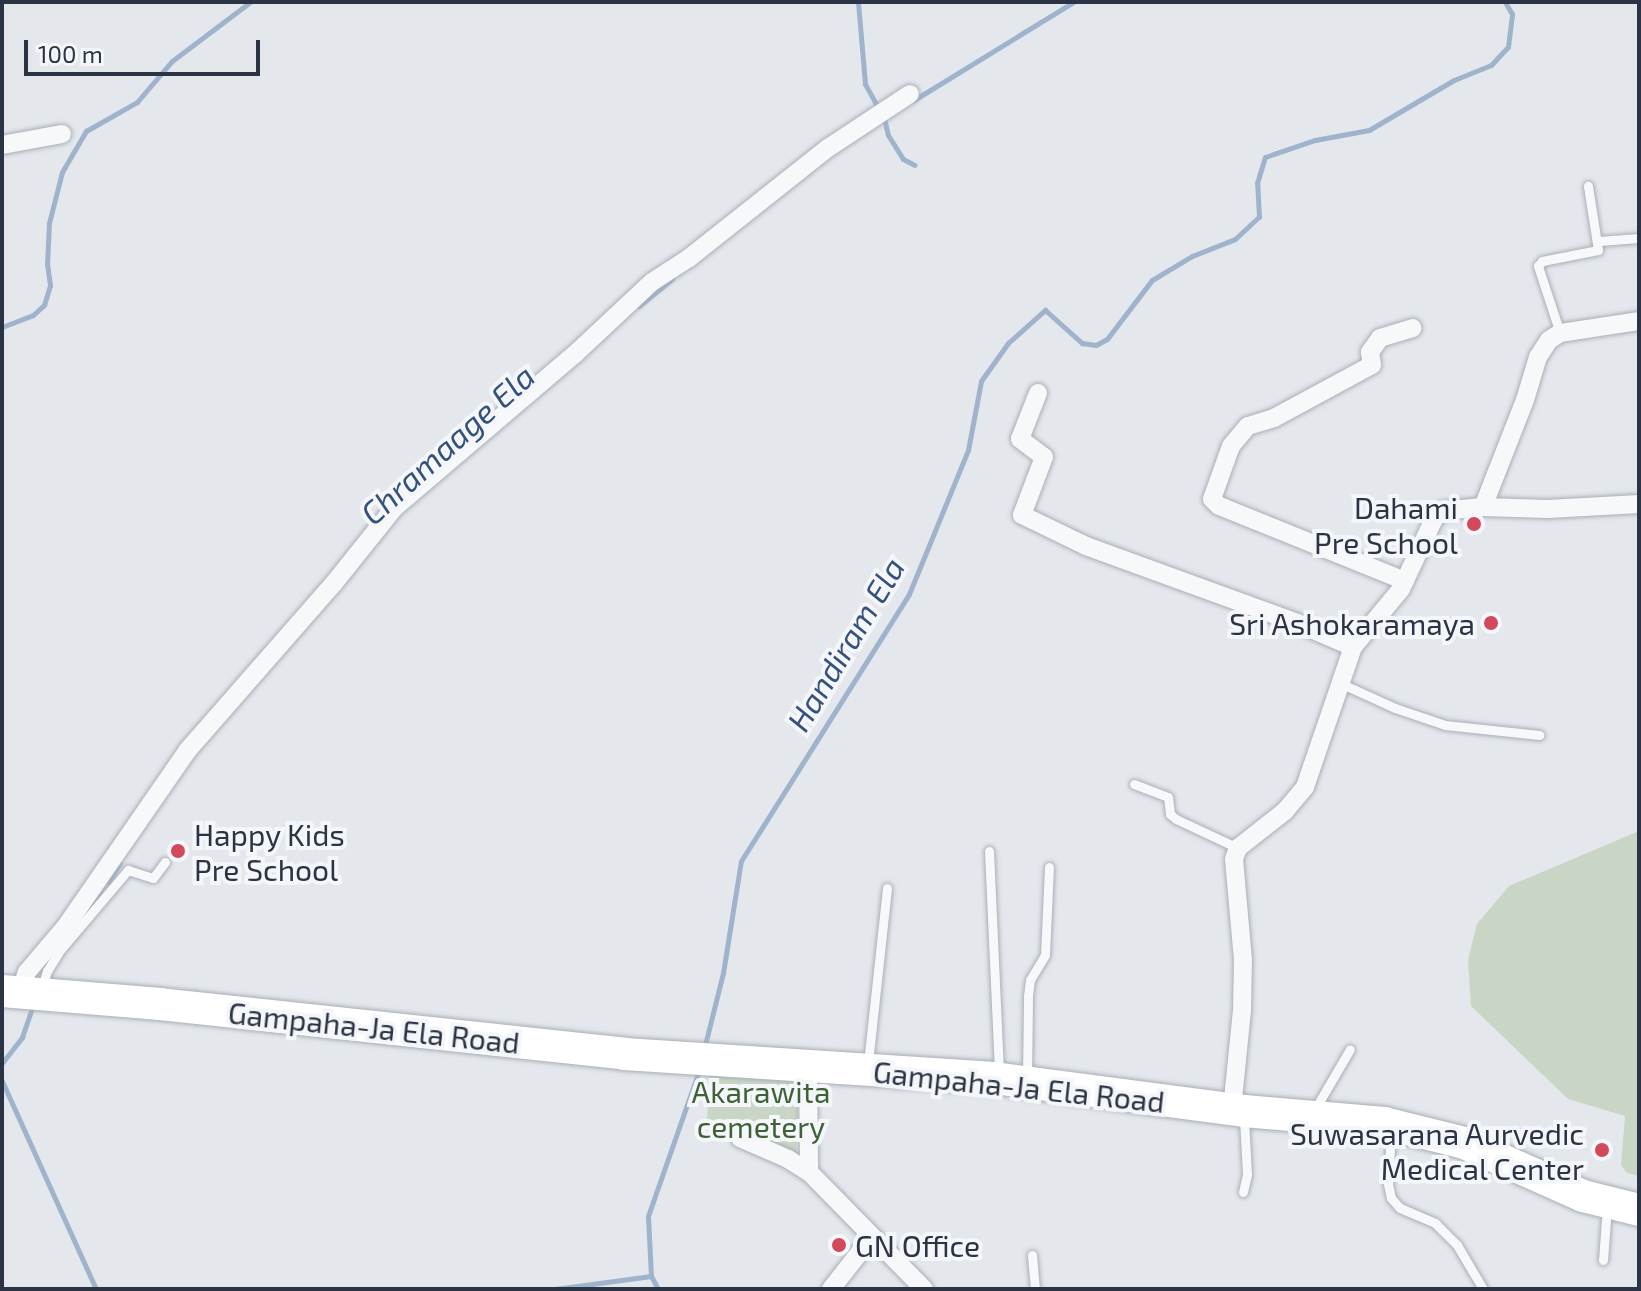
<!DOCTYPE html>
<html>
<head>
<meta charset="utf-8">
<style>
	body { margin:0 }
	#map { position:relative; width:1641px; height:1291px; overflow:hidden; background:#e4e7ec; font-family:"Exo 2",sans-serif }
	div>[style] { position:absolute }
	.green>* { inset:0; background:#c9d6c5 }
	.stream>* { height:5px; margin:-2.5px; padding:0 2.5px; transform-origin:2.5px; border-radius:2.5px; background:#9fb4cc }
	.roads { filter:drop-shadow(0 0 2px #a9aeb7) drop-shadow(0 0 2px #a9aeb7) }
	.lane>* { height:9px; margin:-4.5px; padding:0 4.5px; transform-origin:4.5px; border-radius:4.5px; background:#f7f8fa }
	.street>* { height:18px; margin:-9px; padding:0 9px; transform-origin:9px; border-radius:9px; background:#f7f8fa }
	.highway>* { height:32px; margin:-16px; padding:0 16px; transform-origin:16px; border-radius:16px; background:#fff }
	.dots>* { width:22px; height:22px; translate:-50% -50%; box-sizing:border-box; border:4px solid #f4f6f9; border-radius:50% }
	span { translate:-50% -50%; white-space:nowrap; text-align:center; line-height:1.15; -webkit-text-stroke:8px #f4f6f9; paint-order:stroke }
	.poi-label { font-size:30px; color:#2b3445 }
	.right { translate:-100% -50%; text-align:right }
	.left { translate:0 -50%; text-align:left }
	.street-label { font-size:30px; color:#2b3445 }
	.park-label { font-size:30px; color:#3f6138 }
	.water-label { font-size:32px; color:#34527a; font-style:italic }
	.frame { position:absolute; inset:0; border:4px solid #2b3445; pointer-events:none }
	.scale { position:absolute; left:24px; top:40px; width:236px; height:36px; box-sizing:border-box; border:4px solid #2b3445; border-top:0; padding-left:10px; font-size:24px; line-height:28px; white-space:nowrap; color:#2b3445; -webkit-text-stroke:6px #f4f6f9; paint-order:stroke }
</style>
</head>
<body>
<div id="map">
	<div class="green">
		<div style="clip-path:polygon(1639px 831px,1639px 1176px,1627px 1173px,1621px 1165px,1625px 1116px,1568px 1099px,1471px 1006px,1468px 960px,1477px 924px,1509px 886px)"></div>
		<div style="clip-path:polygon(709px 1073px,799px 1077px,796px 1157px,707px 1123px)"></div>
	</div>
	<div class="stream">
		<div style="left:858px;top:2px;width:82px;rotate:85.1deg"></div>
		<div style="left:865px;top:84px;width:29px;rotate:61deg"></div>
		<div style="left:914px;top:100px;width:187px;rotate:-31.6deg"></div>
		<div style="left:884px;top:118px;width:17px;rotate:77deg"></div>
		<div style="left:888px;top:135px;width:28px;rotate:58deg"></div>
		<div style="left:903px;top:159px;width:13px;rotate:27deg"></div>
		<div style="left:639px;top:306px;width:43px;rotate:-39.3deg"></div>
		<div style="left:2px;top:327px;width:33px;rotate:-21deg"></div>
		<div style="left:33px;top:315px;width:15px;rotate:-42deg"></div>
		<div style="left:44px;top:305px;width:21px;rotate:-73deg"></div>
		<div style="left:50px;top:285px;width:21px;rotate:-98deg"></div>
		<div style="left:47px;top:264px;width:41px;rotate:-87.2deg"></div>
		<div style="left:49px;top:223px;width:53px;rotate:-75.7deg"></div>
		<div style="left:62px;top:172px;width:48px;rotate:-59.7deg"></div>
		<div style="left:86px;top:131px;width:59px;rotate:-29.6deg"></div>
		<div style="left:137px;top:102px;width:54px;rotate:-49.5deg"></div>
		<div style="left:172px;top:61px;width:98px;rotate:-37.1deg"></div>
		<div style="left:108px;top:882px;width:22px;rotate:-58deg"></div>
		<div style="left:704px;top:1049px;width:78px;rotate:-76deg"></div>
		<div style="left:723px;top:973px;width:113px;rotate:-80.9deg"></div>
		<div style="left:741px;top:861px;width:315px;rotate:-57.8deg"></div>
		<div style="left:909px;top:594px;width:156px;rotate:-67.7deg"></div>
		<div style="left:968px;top:450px;width:70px;rotate:-79.3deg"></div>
		<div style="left:981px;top:381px;width:47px;rotate:-54.6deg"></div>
		<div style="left:1008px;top:343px;width:50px;rotate:-41.7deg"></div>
		<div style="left:1045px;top:310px;width:50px;rotate:41.7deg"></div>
		<div style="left:1082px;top:343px;width:14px;rotate:8deg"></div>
		<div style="left:1096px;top:345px;width:13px;rotate:-29deg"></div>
		<div style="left:1107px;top:339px;width:74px;rotate:-52.7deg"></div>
		<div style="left:1152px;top:280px;width:47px;rotate:-31deg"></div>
		<div style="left:1192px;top:256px;width:46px;rotate:-21.6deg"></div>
		<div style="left:1235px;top:239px;width:33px;rotate:-43deg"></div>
		<div style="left:1259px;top:217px;width:34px;rotate:-93deg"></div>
		<div style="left:1257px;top:183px;width:27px;rotate:-73deg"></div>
		<div style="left:1265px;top:157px;width:53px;rotate:-18.8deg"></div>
		<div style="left:1315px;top:140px;width:55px;rotate:-10.5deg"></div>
		<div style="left:1369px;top:130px;width:99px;rotate:-30.5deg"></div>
		<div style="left:1454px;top:80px;width:40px;rotate:-22deg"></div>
		<div style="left:1491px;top:65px;width:25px;rotate:-47deg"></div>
		<div style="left:1508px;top:47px;width:33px;rotate:-83deg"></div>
		<div style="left:1512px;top:14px;width:14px;rotate:-120deg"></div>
		<div style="left:2px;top:1063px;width:33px;rotate:-52deg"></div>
		<div style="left:22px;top:1037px;width:36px;rotate:-71deg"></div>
		<div style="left:2px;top:1081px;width:228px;rotate:65.7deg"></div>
		<div style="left:651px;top:1276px;width:15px;rotate:62deg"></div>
		<div style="left:555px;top:1289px;width:97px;rotate:-7.7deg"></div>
		<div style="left:651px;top:1276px;width:60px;rotate:-92.9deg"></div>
		<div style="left:648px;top:1216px;width:155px;rotate:-70.7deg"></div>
	</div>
	<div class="roads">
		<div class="lane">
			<div style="left:1599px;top:241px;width:40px;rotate:-4.3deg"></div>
			<div style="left:1560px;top:333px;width:71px;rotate:-108.2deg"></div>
			<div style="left:1538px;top:266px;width:6px;rotate:-51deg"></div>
			<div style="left:1542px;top:261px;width:57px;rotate:-11.1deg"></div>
			<div style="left:1598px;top:250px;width:65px;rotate:-98.9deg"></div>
			<div style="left:1340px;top:683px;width:60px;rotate:24.4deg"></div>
			<div style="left:1395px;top:708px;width:53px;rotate:18.8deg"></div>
			<div style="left:1445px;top:725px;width:95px;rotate:6.1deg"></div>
			<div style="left:1134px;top:784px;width:36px;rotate:21deg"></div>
			<div style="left:1168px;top:797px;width:17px;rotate:83deg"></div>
			<div style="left:1170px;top:814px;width:8px;rotate:40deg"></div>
			<div style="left:1176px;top:819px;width:68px;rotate:25.1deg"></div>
			<div style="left:989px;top:851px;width:220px;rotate:87.4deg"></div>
			<div style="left:42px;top:987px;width:17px;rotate:-73deg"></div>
			<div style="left:47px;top:971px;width:26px;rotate:-58deg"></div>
			<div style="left:61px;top:949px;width:104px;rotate:-49.7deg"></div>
			<div style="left:128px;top:870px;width:26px;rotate:18deg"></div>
			<div style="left:153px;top:878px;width:20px;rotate:-53deg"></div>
			<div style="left:868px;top:1063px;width:176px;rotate:-83.8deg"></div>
			<div style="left:1027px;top:1079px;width:83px;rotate:-89.3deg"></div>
			<div style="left:1028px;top:996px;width:16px;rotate:-83deg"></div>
			<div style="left:1030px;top:980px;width:29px;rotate:-59deg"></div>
			<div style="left:1045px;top:955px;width:88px;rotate:-87.4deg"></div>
			<div style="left:1315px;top:1109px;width:69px;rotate:-59.7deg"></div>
			<div style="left:1391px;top:1132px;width:52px;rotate:93.3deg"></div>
			<div style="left:1388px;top:1184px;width:14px;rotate:78deg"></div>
			<div style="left:1391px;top:1198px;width:13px;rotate:48deg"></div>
			<div style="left:1400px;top:1208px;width:38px;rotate:23deg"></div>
			<div style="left:1435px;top:1223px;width:31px;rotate:45deg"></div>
			<div style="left:1457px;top:1245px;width:51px;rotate:59.4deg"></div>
			<div style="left:1243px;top:1192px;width:18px;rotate:-77deg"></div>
			<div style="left:1247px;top:1174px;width:56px;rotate:-93.1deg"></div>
			<div style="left:1032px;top:1255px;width:34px;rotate:85deg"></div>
			<div style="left:1603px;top:1260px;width:53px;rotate:-85.7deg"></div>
		</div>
		<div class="street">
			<div style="left:2px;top:145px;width:61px;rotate:-10.4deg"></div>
			<div style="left:1038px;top:393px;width:49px;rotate:111.4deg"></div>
			<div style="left:1020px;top:439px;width:30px;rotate:37deg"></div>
			<div style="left:1044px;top:457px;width:62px;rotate:110.8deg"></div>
			<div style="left:1022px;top:515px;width:71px;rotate:25.8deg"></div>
			<div style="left:1086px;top:546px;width:225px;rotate:20deg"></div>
			<div style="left:1297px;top:623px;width:61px;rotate:23.2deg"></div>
			<div style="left:1483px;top:507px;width:65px;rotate:1.8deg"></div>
			<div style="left:1548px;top:509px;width:91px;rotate:-3.1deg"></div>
			<div style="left:1405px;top:581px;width:201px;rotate:-158deg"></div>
			<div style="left:1219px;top:506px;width:10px;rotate:-135deg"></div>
			<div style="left:1212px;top:499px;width:56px;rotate:-70.3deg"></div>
			<div style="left:1231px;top:446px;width:26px;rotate:-50deg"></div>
			<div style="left:1248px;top:426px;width:27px;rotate:-17deg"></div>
			<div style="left:1274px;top:418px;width:111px;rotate:-28.4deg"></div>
			<div style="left:1372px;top:365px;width:13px;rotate:-99deg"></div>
			<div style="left:1370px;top:352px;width:17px;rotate:-54deg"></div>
			<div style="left:1380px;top:338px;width:34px;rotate:-17deg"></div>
			<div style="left:20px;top:993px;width:22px;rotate:-72deg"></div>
			<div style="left:27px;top:972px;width:60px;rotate:-49.7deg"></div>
			<div style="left:66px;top:926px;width:213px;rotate:-55.3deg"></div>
			<div style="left:187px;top:751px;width:223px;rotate:-48.8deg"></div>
			<div style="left:334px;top:583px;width:96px;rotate:-51.3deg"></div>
			<div style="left:394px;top:508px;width:238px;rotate:-40.4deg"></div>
			<div style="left:575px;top:354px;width:105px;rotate:-43.1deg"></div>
			<div style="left:652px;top:282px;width:44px;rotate:-33deg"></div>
			<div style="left:689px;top:258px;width:177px;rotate:-38.4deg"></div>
			<div style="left:828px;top:148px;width:98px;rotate:-33.4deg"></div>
			<div style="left:808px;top:1069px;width:103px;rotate:89.4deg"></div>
			<div style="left:809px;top:1172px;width:164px;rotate:45.5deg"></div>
			<div style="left:1232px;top:1109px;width:99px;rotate:-84.2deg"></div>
			<div style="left:1242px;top:1011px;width:51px;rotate:-88.9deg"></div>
			<div style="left:1243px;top:960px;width:101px;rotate:-95.1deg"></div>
			<div style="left:1234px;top:859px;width:12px;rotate:-70deg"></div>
			<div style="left:1238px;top:848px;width:60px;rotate:-38.2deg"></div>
			<div style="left:1285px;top:811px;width:31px;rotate:-50deg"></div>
			<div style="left:1305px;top:787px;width:148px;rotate:-71.1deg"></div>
			<div style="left:1353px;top:647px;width:75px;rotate:-50.4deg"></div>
			<div style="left:1401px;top:589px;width:77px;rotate:-64.8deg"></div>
			<div style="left:1434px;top:519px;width:11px;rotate:-45deg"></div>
			<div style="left:1442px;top:511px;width:41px;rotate:-5.6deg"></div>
			<div style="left:1483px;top:507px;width:115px;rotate:-68.6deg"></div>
			<div style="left:1525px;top:400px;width:45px;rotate:-73.2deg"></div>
			<div style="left:1538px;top:357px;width:20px;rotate:-57deg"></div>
			<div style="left:1549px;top:340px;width:13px;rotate:-32deg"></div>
			<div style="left:1560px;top:333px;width:80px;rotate:-8.6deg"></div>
			<div style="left:740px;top:1138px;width:52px;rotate:23.6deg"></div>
			<div style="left:788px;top:1159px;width:25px;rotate:32deg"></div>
			<div style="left:831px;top:1289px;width:65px;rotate:-51.9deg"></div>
		</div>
		<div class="highway">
			<div style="left:2px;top:991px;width:159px;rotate:4.7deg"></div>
			<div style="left:160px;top:1004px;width:468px;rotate:6.1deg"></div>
			<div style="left:625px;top:1054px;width:370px;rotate:3.7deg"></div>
			<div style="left:994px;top:1078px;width:252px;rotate:7.5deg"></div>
			<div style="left:1244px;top:1111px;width:141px;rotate:4.9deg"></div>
			<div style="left:1384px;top:1123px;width:82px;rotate:14deg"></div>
			<div style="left:1464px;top:1143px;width:130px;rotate:24deg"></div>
			<div style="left:1583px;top:1196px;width:58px;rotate:14deg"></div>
		</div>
	</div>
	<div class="dots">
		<div style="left:1474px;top:524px;background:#d1495b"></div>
		<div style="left:1491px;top:623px;background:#d1495b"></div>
		<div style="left:178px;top:851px;background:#d1495b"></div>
		<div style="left:1602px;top:1150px;background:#d1495b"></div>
		<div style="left:839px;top:1245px;background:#d1495b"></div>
	</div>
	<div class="poi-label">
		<span class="right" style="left:1458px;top:524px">Dahami<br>Pre School</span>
		<span class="right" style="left:1475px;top:623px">Sri Ashokaramaya</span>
		<span class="left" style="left:194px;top:851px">Happy Kids<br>Pre School</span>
		<span class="right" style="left:1584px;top:1150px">Suwasarana Aurvedic<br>Medical Center</span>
		<span class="left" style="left:855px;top:1245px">GN Office</span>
	</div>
	<div class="street-label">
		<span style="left:374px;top:1027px;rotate:6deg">Gampaha-Ja Ela Road</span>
		<span style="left:1019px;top:1086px;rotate:6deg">Gampaha-Ja Ela Road</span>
	</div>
	<div class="park-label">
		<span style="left:761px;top:1108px">Akarawita<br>cemetery</span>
	</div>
	<div class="water-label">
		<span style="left:447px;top:444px;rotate:-42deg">Chramaage Ela</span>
		<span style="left:845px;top:644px;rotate:-59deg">Handiram Ela</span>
	</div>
	<div class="frame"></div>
	<div class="scale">100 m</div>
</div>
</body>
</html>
